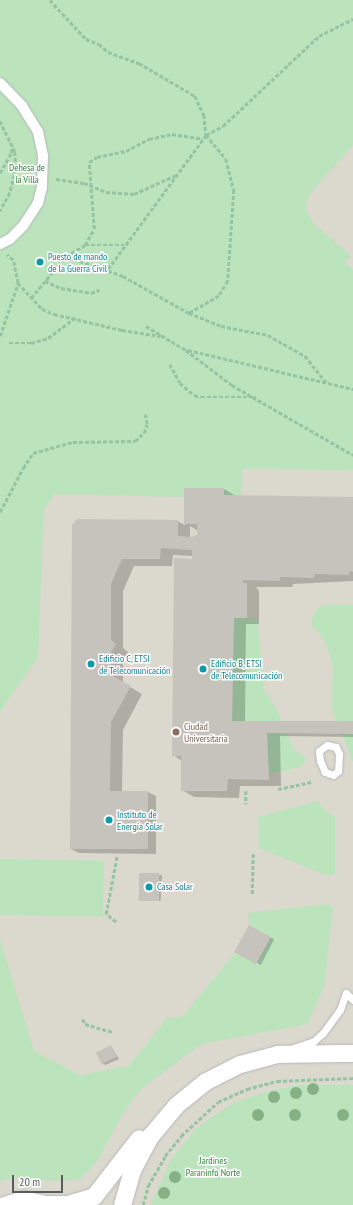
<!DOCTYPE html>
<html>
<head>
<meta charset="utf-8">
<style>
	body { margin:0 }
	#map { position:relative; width:353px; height:1205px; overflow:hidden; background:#ebe9df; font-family:"PT Sans Narrow",sans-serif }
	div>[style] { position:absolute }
	.education>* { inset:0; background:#dbd8cd; transform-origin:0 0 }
	.green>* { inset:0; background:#bbe4bc; transform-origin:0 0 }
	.shadow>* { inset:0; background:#0003; transform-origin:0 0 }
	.building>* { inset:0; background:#c6c3bc; transform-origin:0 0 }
	.path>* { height:2.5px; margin-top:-1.25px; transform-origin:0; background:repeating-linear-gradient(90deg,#94c4a3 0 4px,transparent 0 6px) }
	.roads { filter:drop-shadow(0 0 1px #b5b7bc) drop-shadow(0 0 1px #b5b7bc) }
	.service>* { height:7px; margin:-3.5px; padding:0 3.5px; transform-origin:3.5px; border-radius:3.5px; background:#fff }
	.pedestrian>* { height:10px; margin:-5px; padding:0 5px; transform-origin:5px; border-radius:5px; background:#fff }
	.tertiary>* { height:17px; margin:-8.5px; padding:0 8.5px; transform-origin:8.5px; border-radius:8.5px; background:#fff }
	.trees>* { width:12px; height:12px; margin:-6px; border-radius:50%; background:#86b185 }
	.dots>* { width:11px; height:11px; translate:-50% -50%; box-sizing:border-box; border:2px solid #fff; border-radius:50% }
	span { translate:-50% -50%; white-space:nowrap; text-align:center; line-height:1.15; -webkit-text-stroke:3px #fff; paint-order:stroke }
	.park-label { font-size:10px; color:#34833b }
	.culture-label { font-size:10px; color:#0d838f }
	.left { translate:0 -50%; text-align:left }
	.education-label { font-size:10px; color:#785e54 }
	.scale { position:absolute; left:12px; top:1175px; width:51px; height:18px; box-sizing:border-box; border:2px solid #585b60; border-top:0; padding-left:5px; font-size:12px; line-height:14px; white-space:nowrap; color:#585b60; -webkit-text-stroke:3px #fff; paint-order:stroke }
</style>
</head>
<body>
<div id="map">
	<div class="education">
		<div style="left:0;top:0;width:353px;height:1205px"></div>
	</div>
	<div class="green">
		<div style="clip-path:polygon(0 0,353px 0,353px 145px,311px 192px,306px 202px,307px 213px,314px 224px,351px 256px,345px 262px,353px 270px,353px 470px,242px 469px,242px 495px,224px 495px,224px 488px,185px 488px,184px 497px,55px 494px,44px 508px,38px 657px,0 712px)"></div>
		<div style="clip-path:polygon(323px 605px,353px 605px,353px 762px,332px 709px,333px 668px,328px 648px,320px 633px,311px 626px,314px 612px)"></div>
		<div style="clip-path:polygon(234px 618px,257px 618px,264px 690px,277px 710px,294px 750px,307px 758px,301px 767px,269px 774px,267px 721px,232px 721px)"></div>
		<div style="clip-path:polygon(318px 801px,325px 811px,335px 817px,335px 874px,328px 876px,259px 848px,258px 817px)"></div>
		<div style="left:0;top:859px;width:104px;height:56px;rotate:1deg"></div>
		<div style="clip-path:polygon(328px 904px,333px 908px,324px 986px,308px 1024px,201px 1044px,142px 1088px,123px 1113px,98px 1160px,80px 1179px,62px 1181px,17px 1178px,0 1181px,0 939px,34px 1051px,80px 1075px,129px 1066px,167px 1018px,182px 1017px,235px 953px,257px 964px,271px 937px,249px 925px,248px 913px)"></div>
		<div style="clip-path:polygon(300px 1085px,353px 1085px,353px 1205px,151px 1205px,170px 1161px,196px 1128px,235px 1102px,272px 1090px)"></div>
	</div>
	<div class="shadow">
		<div style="clip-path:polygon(evenodd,185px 489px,224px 489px,236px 496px,353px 498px,353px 581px,293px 584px,292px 587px,256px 587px,259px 591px,259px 624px,246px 624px,245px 722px,353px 722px,353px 737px,280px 736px,281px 786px,240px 786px,239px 798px,194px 797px,182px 790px,182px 761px,173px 755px,193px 556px,173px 555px,172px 566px,134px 566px,123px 591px,123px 648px,128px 652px,123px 660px,123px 683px,142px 694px,123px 730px,122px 792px,148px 792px,156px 796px,156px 854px,79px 853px,71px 849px,73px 525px,177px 521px,185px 525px,185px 489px,190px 526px,198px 531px,198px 536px,190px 538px,190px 526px)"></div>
		<div style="left:140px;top:874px;width:22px;height:26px;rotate:3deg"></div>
		<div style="left:250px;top:927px;width:27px;height:29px;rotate:27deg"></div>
		<div style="clip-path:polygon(111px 1046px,119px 1059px,105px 1065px,103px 1063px)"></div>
	</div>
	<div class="building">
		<div style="clip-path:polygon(184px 488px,224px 488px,224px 495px,353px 497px,353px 572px,350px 571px,349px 575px,315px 574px,314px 578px,280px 577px,280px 581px,243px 580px,243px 583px,247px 583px,247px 618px,234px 618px,232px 721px,353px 721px,353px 734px,267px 733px,269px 780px,228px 779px,227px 791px,181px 791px,181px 756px,172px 756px,174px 558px,192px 559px,192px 550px,161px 548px,160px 559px,122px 559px,111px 584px,111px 640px,116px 644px,111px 652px,111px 675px,131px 686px,111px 722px,110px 791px,148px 791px,148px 849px,70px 849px,72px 525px,77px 519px,178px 520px,178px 536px,192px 537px,197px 535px,197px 524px,184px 524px)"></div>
		<div style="left:139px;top:873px;width:20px;height:28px"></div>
		<div style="left:249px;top:925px;width:25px;height:31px;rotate:29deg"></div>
		<div style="left:111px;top:1045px;width:13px;height:17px;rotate:63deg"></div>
	</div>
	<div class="path">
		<div style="left:50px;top:0;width:53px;rotate:47.3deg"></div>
		<div style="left:86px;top:39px;width:14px;rotate:21deg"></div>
		<div style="left:99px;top:44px;width:12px;rotate:42deg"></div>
		<div style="left:108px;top:52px;width:33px;rotate:20deg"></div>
		<div style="left:139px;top:63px;width:65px;rotate:30.5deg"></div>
		<div style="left:195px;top:96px;width:21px;rotate:65deg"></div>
		<div style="left:204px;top:115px;width:20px;rotate:84deg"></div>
		<div style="left:206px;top:135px;width:31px;rotate:50deg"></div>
		<div style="left:226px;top:159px;width:32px;rotate:76deg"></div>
		<div style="left:234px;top:190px;width:91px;rotate:93.8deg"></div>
		<div style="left:228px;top:281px;width:17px;rotate:121deg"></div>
		<div style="left:219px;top:296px;width:34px;rotate:150deg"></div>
		<div style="left:0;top:121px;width:34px;rotate:64deg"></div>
		<div style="left:15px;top:152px;width:17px;rotate:87deg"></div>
		<div style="left:16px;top:169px;width:25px;rotate:104deg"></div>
		<div style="left:10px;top:193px;width:21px;rotate:119deg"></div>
		<div style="left:0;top:173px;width:23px;rotate:-61deg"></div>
		<div style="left:11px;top:153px;width:8px;rotate:-83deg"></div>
		<div style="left:56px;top:179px;width:28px;rotate:8deg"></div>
		<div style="left:84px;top:183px;width:24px;rotate:22deg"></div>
		<div style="left:106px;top:192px;width:28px;rotate:4deg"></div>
		<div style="left:134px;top:194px;width:46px;rotate:-24.3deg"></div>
		<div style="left:85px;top:245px;width:18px;rotate:-61deg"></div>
		<div style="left:94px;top:229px;width:67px;rotate:-94.3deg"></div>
		<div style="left:89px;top:162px;width:9px;rotate:-32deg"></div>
		<div style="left:97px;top:157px;width:30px;rotate:-12deg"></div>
		<div style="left:126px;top:151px;width:26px;rotate:-28deg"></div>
		<div style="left:149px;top:139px;width:24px;rotate:-12deg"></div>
		<div style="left:172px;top:134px;width:31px;rotate:9deg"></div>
		<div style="left:74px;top:259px;width:52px;rotate:19.1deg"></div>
		<div style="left:123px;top:276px;width:76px;rotate:29.3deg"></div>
		<div style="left:189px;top:313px;width:35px;rotate:22deg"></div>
		<div style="left:221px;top:326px;width:48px;rotate:10.8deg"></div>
		<div style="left:268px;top:335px;width:43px;rotate:29.6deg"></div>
		<div style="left:305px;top:356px;width:35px;rotate:51deg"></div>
		<div style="left:108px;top:269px;width:166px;rotate:-53.8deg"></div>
		<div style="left:206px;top:135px;width:19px;rotate:-28deg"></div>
		<div style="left:223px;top:126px;width:132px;rotate:-43.2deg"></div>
		<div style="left:319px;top:36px;width:38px;rotate:-27deg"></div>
		<div style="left:45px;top:281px;width:17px;rotate:24deg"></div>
		<div style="left:61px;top:288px;width:30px;rotate:9deg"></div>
		<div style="left:91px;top:293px;width:9px;rotate:-21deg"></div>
		<div style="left:18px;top:283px;width:35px;rotate:47deg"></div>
		<div style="left:42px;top:309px;width:13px;rotate:23deg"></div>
		<div style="left:54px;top:314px;width:70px;rotate:13.2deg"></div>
		<div style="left:122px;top:330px;width:39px;rotate:9deg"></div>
		<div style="left:31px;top:298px;width:55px;rotate:-50.2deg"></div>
		<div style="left:66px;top:256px;width:22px;rotate:-30deg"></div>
		<div style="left:85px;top:245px;width:39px"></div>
		<div style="left:146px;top:326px;width:47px;rotate:31deg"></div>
		<div style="left:186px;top:350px;width:58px;rotate:37.3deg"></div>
		<div style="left:232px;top:385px;width:140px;rotate:30deg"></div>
		<div style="left:0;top:336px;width:56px;rotate:-71.2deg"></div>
		<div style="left:18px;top:283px;width:24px;rotate:-102deg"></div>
		<div style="left:13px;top:260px;width:8px;rotate:-140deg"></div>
		<div style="left:9px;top:343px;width:22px"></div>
		<div style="left:31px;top:343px;width:18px;rotate:-16deg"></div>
		<div style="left:48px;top:338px;width:34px;rotate:-37deg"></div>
		<div style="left:188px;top:350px;width:170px;rotate:13.3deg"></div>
		<div style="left:170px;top:364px;width:21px;rotate:62deg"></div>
		<div style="left:180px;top:383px;width:18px;rotate:41deg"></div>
		<div style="left:194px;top:395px;width:7px;rotate:16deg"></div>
		<div style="left:201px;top:397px;width:55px"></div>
		<div style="left:0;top:512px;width:50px;rotate:-62.4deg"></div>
		<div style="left:23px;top:468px;width:18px;rotate:-56deg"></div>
		<div style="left:33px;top:453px;width:41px;rotate:-15.4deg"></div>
		<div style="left:73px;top:442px;width:62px;rotate:-0.9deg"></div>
		<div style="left:135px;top:441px;width:12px;rotate:-42deg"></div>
		<div style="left:144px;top:433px;width:9px;rotate:-72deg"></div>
		<div style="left:147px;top:424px;width:10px;rotate:-101deg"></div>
		<div style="left:278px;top:789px;width:34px;rotate:-12deg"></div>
		<div style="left:246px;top:791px;width:13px;rotate:90deg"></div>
		<div style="left:252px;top:894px;width:40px;rotate:-88.6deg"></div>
		<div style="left:116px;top:922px;width:13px;rotate:-141deg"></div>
		<div style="left:106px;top:914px;width:59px;rotate:-79.3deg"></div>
		<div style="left:83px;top:1019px;width:5px;rotate:68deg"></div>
		<div style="left:85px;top:1024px;width:29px;rotate:16deg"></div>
		<div style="left:143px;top:1205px;width:20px;rotate:-75deg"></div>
		<div style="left:148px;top:1186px;width:34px;rotate:-60deg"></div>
		<div style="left:165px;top:1156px;width:26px;rotate:-51deg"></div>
		<div style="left:181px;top:1136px;width:50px;rotate:-42.6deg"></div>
		<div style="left:218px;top:1102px;width:32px;rotate:-24deg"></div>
		<div style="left:247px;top:1089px;width:31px;rotate:-15deg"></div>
		<div style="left:277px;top:1081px;width:76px;rotate:-2.3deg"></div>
	</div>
	<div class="roads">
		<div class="service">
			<div style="left:327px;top:745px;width:9px;rotate:13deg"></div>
			<div style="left:336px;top:747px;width:8px;rotate:67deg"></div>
			<div style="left:339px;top:754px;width:17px;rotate:93deg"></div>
			<div style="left:338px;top:771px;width:6px;rotate:141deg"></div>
			<div style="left:333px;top:775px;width:9px;rotate:-159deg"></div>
			<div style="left:325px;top:772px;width:12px;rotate:-114deg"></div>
			<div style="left:320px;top:761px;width:10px;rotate:-96deg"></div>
			<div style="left:319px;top:751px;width:10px;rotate:-37deg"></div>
			<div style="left:293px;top:1048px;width:22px;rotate:-18deg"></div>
			<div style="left:314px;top:1041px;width:12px;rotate:-42deg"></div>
			<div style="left:323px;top:1033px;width:29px;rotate:-54deg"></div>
			<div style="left:340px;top:1010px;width:18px;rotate:-71deg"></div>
			<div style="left:346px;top:993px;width:10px;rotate:45deg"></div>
		</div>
		<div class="pedestrian">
			<div style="left:0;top:83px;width:32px;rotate:46deg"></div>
			<div style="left:22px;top:106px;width:31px;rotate:58deg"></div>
			<div style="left:38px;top:132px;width:25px;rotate:78deg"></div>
			<div style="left:43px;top:156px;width:31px;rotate:92deg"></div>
			<div style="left:42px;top:187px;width:16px;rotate:104deg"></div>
			<div style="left:38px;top:203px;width:27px;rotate:123deg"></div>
			<div style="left:23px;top:226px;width:18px;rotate:135deg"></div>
			<div style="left:10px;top:239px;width:11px;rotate:153deg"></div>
		</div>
		<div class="tertiary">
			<div style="left:46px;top:1204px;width:22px"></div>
			<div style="left:68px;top:1204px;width:27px;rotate:-17deg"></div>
			<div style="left:94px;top:1196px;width:73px;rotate:-52.2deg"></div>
			<div style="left:4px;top:1205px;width:20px;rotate:-18deg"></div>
			<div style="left:23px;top:1199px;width:26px;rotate:13deg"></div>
			<div style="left:122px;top:1205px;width:36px;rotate:-74deg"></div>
			<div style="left:132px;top:1170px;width:40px;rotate:-62deg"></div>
			<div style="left:151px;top:1135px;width:39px;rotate:-50deg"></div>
			<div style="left:176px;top:1105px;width:38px;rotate:-39deg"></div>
			<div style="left:206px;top:1081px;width:38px;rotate:-27deg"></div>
			<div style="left:240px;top:1064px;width:39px;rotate:-15deg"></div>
			<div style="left:278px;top:1054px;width:75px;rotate:-0.8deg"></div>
		</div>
	</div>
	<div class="trees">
		<div style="left:313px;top:1089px"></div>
		<div style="left:296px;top:1093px"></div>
		<div style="left:274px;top:1097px"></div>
		<div style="left:258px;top:1115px"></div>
		<div style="left:295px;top:1115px"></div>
		<div style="left:343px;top:1115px"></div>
		<div style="left:175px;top:1177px"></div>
		<div style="left:164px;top:1193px"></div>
	</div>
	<div class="dots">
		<div style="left:40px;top:262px;background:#0f9aa8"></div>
		<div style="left:91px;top:664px;background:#0f9aa8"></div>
		<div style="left:203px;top:669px;background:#0f9aa8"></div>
		<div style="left:176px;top:732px;background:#8d6e63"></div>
		<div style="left:109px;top:820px;background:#0f9aa8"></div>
		<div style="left:149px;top:887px;background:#0f9aa8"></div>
	</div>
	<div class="park-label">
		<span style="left:27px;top:173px">Dehesa de<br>la Villa</span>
		<span style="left:213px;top:1166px">Jardines<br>Paraninfo Norte</span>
	</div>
	<div class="culture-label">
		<span class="left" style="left:48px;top:262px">Puesto de mando<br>de la Guerra Civil</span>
		<span class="left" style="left:99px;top:664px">Edificio C, ETSI<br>de Telecomunicación</span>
		<span class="left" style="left:211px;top:669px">Edificio B, ETSI<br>de Telecomunicación</span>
		<span class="left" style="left:117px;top:820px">Instituto de<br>Energía Solar</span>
		<span class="left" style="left:157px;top:887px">Casa Solar</span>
	</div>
	<div class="education-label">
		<span class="left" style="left:184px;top:732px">Ciudad<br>Universitaria</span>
	</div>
	<div class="scale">20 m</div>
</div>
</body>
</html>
